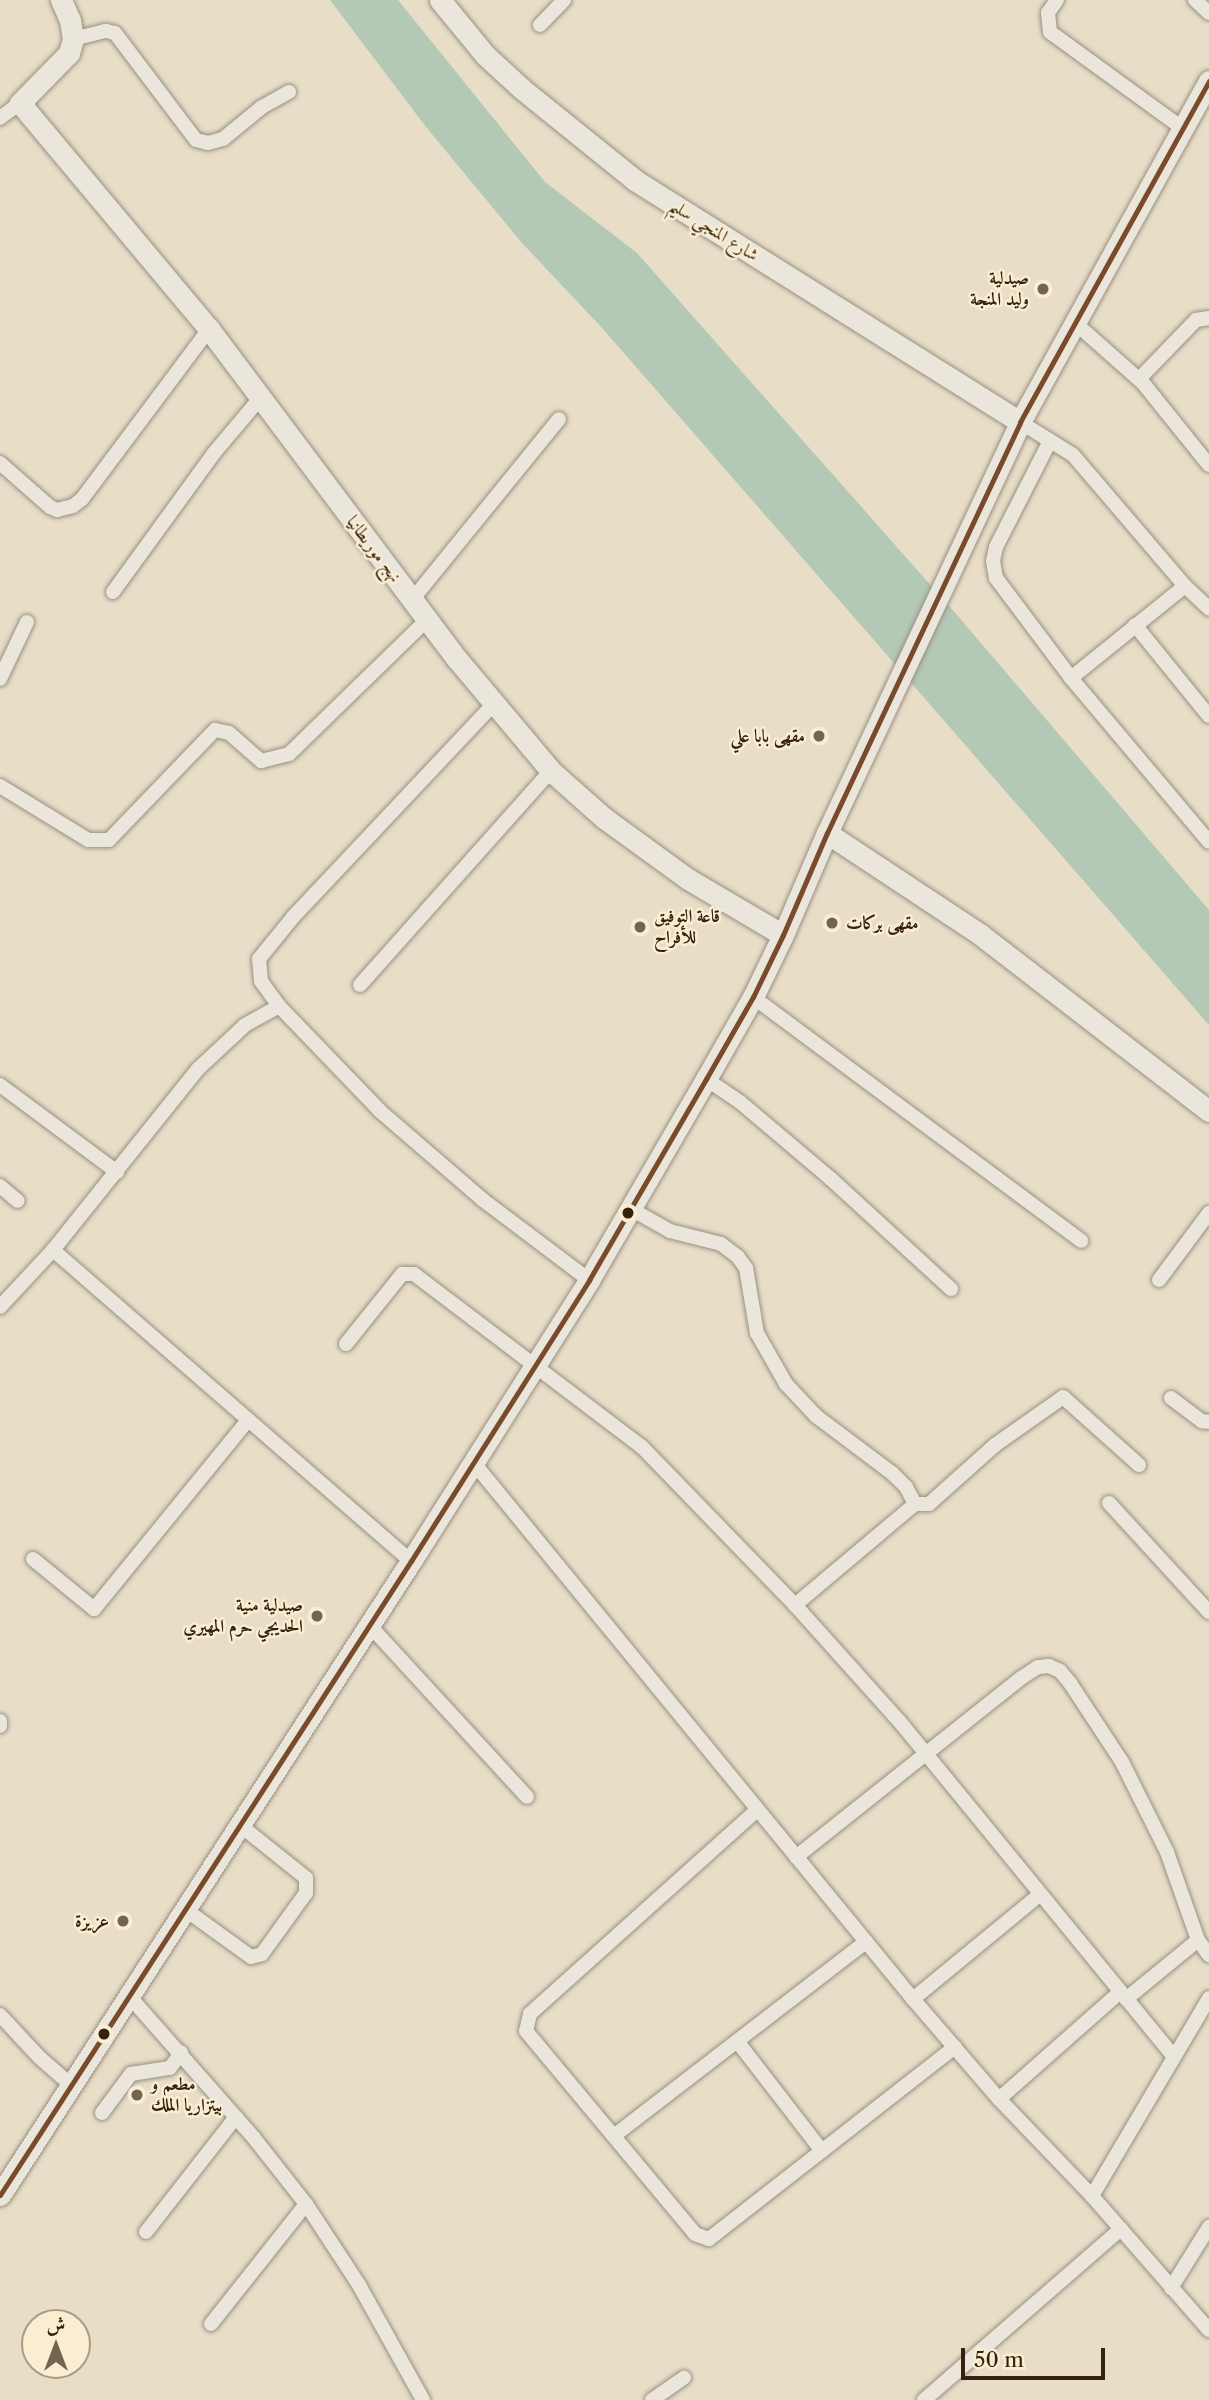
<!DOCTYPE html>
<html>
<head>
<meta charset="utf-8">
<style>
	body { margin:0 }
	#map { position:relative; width:1209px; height:2400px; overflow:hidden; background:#e8dec7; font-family:"Libre Caslon Text",Amiri,serif }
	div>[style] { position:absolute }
	.water>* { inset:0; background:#b4c8b6 }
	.roads { filter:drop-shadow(0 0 2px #989081) drop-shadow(0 0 2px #989081) }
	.street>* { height:14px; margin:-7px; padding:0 7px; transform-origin:7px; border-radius:7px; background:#ebe6db }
	.secondary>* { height:21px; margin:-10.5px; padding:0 10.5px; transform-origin:10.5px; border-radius:10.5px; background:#ebe6db }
	.bus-1>* { height:5px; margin:-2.5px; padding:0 2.5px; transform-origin:2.5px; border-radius:2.5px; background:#7a4b2a }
	.dots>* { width:19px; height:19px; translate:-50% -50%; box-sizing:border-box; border:4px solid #f9edd2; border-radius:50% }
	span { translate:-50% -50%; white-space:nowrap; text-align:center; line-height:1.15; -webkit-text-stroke:5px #f9edd2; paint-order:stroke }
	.street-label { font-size:18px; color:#35210d }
	.poi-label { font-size:18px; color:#35210d; font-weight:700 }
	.right { translate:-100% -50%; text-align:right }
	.left { translate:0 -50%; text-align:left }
	.north { position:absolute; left:21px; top:2309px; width:70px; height:70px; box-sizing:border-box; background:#f9edd2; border:2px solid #ab9b83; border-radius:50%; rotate:0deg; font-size:19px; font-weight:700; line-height:28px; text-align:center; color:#35210d }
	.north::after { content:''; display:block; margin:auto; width:24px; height:32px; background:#74634e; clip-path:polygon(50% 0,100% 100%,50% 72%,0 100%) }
	.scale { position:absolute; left:961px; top:2348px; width:144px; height:32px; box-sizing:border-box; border:4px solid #35210d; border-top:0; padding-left:9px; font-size:21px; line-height:24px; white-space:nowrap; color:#35210d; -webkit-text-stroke:5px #f9edd2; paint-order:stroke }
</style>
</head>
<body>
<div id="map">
	<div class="water">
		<div style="clip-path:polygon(330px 0,398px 0,545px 182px,637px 253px,957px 615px,1209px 910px,1209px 1025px,603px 329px,522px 243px,426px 127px)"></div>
	</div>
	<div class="roads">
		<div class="street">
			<div style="left:1057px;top:0;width:16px;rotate:125deg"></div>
			<div style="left:1048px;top:13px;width:19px;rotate:84deg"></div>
			<div style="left:1050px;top:32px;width:163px;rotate:36deg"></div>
			<div style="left:1195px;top:0;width:19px;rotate:43deg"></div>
			<div style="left:540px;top:25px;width:35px;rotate:-46deg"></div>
			<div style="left:73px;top:39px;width:34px;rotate:-14deg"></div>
			<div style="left:106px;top:31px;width:9px;rotate:13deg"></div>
			<div style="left:115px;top:33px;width:134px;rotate:52.9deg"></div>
			<div style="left:196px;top:140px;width:12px;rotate:14deg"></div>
			<div style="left:208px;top:143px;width:16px;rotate:-15deg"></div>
			<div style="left:223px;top:139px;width:50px;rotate:-39.4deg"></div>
			<div style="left:262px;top:107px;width:31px;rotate:-29deg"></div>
			<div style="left:0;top:118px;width:25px;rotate:-37deg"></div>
			<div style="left:1074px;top:322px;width:92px;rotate:41.5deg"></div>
			<div style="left:1143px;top:383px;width:105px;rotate:51.2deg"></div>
			<div style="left:1139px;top:379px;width:82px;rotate:-46deg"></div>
			<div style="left:1196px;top:320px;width:13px;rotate:-9deg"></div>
			<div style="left:1020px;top:422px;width:62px;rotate:31.9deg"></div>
			<div style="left:1073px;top:455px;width:172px;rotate:49.5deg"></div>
			<div style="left:1185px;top:586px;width:33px;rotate:43deg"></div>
			<div style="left:1050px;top:441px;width:119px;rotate:117deg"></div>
			<div style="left:996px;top:547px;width:14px;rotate:102deg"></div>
			<div style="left:993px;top:561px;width:17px;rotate:80deg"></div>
			<div style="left:996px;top:578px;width:125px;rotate:53.1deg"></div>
			<div style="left:1071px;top:678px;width:214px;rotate:49.9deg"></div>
			<div style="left:0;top:463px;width:67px;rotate:41.3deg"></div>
			<div style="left:50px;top:507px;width:8px;rotate:23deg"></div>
			<div style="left:57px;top:510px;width:16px;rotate:-14deg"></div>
			<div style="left:73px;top:506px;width:11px;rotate:-38deg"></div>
			<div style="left:82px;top:499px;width:212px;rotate:-53.2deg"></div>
			<div style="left:113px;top:592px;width:172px;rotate:-54deg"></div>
			<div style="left:214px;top:453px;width:75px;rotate:-49.9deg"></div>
			<div style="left:412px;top:600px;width:233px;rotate:-50.9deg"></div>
			<div style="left:1135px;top:625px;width:117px;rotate:50.9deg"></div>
			<div style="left:1071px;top:678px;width:146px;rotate:-38.9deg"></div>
			<div style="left:0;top:679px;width:63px;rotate:-64.7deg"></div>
			<div style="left:0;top:786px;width:103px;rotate:31.5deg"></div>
			<div style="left:88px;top:840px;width:21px"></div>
			<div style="left:109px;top:840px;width:153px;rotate:-46.1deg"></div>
			<div style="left:215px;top:730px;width:14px;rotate:12deg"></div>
			<div style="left:229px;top:733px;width:43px;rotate:41.2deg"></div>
			<div style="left:261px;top:761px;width:29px;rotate:-14deg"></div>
			<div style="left:289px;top:754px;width:192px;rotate:-44.2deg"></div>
			<div style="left:360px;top:985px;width:287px;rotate:-48.3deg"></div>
			<div style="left:753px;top:997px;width:409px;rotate:36.6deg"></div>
			<div style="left:279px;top:1006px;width:31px;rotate:-126deg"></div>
			<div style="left:261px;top:981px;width:22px;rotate:-95deg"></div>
			<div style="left:259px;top:959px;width:54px;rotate:-51deg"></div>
			<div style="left:293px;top:917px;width:291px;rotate:-46.7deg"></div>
			<div style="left:706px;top:1079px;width:41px;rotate:34.1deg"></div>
			<div style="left:740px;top:1102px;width:119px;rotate:40.2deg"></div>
			<div style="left:831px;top:1179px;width:163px;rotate:42.5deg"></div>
			<div style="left:0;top:1085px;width:146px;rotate:36.6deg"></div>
			<div style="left:0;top:1186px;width:23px;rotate:40deg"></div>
			<div style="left:631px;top:1209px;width:45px;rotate:29.4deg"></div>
			<div style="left:670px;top:1231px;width:53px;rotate:14.3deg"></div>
			<div style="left:721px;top:1244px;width:21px;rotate:37deg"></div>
			<div style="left:738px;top:1257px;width:14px;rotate:54deg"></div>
			<div style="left:746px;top:1268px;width:66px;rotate:80.4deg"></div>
			<div style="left:757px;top:1333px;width:59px;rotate:60.4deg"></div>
			<div style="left:786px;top:1384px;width:44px;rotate:46.8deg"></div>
			<div style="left:816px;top:1416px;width:95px;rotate:36.9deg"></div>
			<div style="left:892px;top:1473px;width:20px;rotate:45deg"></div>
			<div style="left:906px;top:1487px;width:19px;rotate:62deg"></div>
			<div style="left:915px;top:1504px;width:157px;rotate:139.9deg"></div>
			<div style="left:53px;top:1250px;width:474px;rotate:41deg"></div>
			<div style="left:1159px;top:1280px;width:84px;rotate:-53.3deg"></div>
			<div style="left:0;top:1307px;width:78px;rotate:-47.1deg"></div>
			<div style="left:53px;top:1250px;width:232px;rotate:-51.3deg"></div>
			<div style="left:198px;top:1069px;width:64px;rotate:-43.1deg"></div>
			<div style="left:245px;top:1025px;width:39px;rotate:-29deg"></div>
			<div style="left:279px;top:1006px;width:146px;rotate:46.1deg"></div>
			<div style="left:380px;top:1111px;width:136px;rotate:40.8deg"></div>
			<div style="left:483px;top:1200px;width:133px;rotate:37deg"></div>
			<div style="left:346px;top:1344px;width:90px;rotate:-51.3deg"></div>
			<div style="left:402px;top:1274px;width:12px"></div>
			<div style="left:414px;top:1274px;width:286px;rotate:37.2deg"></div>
			<div style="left:642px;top:1447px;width:220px;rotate:45.9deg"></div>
			<div style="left:795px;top:1605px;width:157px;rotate:48.1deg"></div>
			<div style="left:900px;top:1722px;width:431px;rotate:50.7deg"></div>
			<div style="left:1171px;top:1398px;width:39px;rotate:37deg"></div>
			<div style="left:1202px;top:1421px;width:7px;rotate:8deg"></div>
			<div style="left:473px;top:1462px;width:694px;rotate:50.67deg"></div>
			<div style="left:913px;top:1999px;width:132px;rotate:49.3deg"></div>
			<div style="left:999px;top:2099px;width:134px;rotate:46.2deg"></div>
			<div style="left:1092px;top:2196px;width:178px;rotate:48.9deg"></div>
			<div style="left:1109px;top:1503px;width:148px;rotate:47.5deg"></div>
			<div style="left:915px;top:1504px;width:14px"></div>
			<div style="left:929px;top:1504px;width:89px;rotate:-41.8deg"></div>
			<div style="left:995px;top:1445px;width:83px;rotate:-35.2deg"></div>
			<div style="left:1063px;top:1397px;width:102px;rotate:41.8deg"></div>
			<div style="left:33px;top:1559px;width:79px;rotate:39.3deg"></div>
			<div style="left:94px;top:1609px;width:244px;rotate:-50.8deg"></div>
			<div style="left:370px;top:1626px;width:232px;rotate:47.4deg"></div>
			<div style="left:0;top:1721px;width:5px;rotate:90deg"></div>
			<div style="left:757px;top:1810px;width:305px;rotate:138.1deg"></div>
			<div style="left:530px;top:2014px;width:17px;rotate:103deg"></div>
			<div style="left:526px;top:2031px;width:264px;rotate:50.2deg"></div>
			<div style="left:695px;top:2234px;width:15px;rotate:20deg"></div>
			<div style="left:709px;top:2239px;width:312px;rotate:-38deg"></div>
			<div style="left:796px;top:1857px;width:288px;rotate:-38.5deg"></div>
			<div style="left:1021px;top:1678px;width:20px;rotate:-33deg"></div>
			<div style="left:1038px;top:1667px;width:11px;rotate:-5deg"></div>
			<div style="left:1049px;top:1666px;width:12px;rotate:24deg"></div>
			<div style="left:1060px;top:1671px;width:16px;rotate:50deg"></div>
			<div style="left:1070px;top:1683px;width:95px;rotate:56.6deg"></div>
			<div style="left:1122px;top:1762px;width:101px;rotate:63.4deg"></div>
			<div style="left:1167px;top:1852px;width:93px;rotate:70.6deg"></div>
			<div style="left:1198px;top:1940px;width:19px;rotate:54deg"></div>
			<div style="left:186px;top:1910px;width:80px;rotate:35.9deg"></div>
			<div style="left:251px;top:1957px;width:11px;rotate:-15deg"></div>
			<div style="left:262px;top:1954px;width:75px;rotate:-54.2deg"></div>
			<div style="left:306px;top:1893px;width:15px;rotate:-90deg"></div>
			<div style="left:306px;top:1878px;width:83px;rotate:-141.3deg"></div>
			<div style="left:129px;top:1996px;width:189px;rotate:48.6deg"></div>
			<div style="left:254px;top:2138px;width:84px;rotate:51.8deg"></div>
			<div style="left:306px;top:2204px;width:97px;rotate:56.8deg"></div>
			<div style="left:359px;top:2285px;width:132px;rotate:60.9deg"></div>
			<div style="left:913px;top:1999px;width:163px;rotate:-39.5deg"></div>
			<div style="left:1126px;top:1999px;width:93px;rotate:-39.3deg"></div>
			<div style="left:0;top:2015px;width:57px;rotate:47.1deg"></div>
			<div style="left:39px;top:2057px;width:43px;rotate:41.2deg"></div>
			<div style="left:737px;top:2041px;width:139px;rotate:52.3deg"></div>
			<div style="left:999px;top:2099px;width:162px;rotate:-41.5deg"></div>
			<div style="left:102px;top:2113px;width:49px;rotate:-53.4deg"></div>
			<div style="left:131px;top:2074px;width:39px;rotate:-9deg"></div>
			<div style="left:170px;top:2068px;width:19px;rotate:-54deg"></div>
			<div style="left:615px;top:2135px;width:317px;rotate:-37.6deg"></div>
			<div style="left:1092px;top:2196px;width:230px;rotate:-59.4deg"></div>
			<div style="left:146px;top:2232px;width:146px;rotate:-52deg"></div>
			<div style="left:1171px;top:2288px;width:72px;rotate:-58.1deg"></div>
			<div style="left:211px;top:2324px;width:153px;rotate:-51.6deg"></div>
			<div style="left:652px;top:2400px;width:39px;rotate:-35deg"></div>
			<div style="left:924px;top:2400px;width:261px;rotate:-41deg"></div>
		</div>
		<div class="secondary">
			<div style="left:61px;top:0;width:22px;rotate:66deg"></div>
			<div style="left:70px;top:20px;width:19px;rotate:81deg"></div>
			<div style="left:73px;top:39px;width:15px;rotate:106deg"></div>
			<div style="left:69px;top:53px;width:70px;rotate:134.4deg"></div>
			<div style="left:20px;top:103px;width:295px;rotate:50.1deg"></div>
			<div style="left:209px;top:329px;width:413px;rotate:53.1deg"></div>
			<div style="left:457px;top:659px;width:146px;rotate:50deg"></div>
			<div style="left:551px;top:771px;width:71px;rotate:41.6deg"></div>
			<div style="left:604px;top:818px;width:104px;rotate:36deg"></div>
			<div style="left:688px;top:879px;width:110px;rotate:30.5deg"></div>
			<div style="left:440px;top:0;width:71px;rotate:50.7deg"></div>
			<div style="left:485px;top:55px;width:50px;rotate:42.6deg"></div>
			<div style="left:522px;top:89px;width:146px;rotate:38.9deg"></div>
			<div style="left:636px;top:181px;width:453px;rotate:32.1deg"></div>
			<div style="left:827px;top:833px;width:185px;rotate:33.5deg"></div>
			<div style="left:981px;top:935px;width:288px;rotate:37.7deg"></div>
			<div style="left:0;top:2195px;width:756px;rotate:-57.05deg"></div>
			<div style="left:411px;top:1561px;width:333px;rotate:-57.6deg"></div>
			<div style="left:589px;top:1280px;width:233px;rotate:-59.8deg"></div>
			<div style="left:706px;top:1079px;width:95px;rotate:-60.2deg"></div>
			<div style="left:753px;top:997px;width:69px;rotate:-64.2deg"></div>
			<div style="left:783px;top:935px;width:111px;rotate:-66.7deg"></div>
			<div style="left:827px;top:833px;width:454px;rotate:-64.8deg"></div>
			<div style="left:1020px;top:422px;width:390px;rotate:-61deg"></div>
		</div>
	</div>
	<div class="bus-1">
		<div style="left:0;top:2195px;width:756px;rotate:-57.05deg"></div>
		<div style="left:411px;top:1561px;width:333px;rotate:-57.6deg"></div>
		<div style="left:589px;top:1280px;width:233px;rotate:-59.8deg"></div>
		<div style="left:706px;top:1079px;width:95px;rotate:-60.2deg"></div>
		<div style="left:753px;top:997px;width:69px;rotate:-64.2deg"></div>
		<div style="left:783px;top:935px;width:111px;rotate:-66.7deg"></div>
		<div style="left:827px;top:833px;width:454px;rotate:-64.8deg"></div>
		<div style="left:1020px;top:422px;width:390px;rotate:-61deg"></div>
	</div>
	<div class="dots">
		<div style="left:1043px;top:289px;background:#74634e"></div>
		<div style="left:819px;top:736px;background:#74634e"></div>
		<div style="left:832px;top:923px;background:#74634e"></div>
		<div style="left:640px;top:927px;background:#74634e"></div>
		<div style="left:628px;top:1213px;background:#35210d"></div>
		<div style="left:317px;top:1616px;background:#74634e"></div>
		<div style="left:123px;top:1921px;background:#74634e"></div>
		<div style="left:104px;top:2034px;background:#35210d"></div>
		<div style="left:137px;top:2095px;background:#74634e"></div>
	</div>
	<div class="street-label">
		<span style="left:714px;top:230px;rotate:32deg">شارع المنجي سليم</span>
		<span style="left:374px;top:549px;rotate:53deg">نهج موريطانيا</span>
	</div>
	<div class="poi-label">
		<span class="right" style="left:1029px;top:289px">صيدلية<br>وليد المنجة</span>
		<span class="right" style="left:805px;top:736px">مقهى بابا علي</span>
		<span class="left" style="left:654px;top:927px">قاعة التوفيق<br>للأفراح</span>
		<span class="left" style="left:846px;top:923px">مقهى بركات</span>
		<span class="right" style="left:303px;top:1616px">صيدلية منية<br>الحديجي حرم المهيري</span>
		<span class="right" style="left:109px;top:1921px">عزيزة</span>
		<span class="left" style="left:151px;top:2095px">مطعم و<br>بيتزاريا الملك</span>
	</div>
	<div class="north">ش</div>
	<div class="scale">50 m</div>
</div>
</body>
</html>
